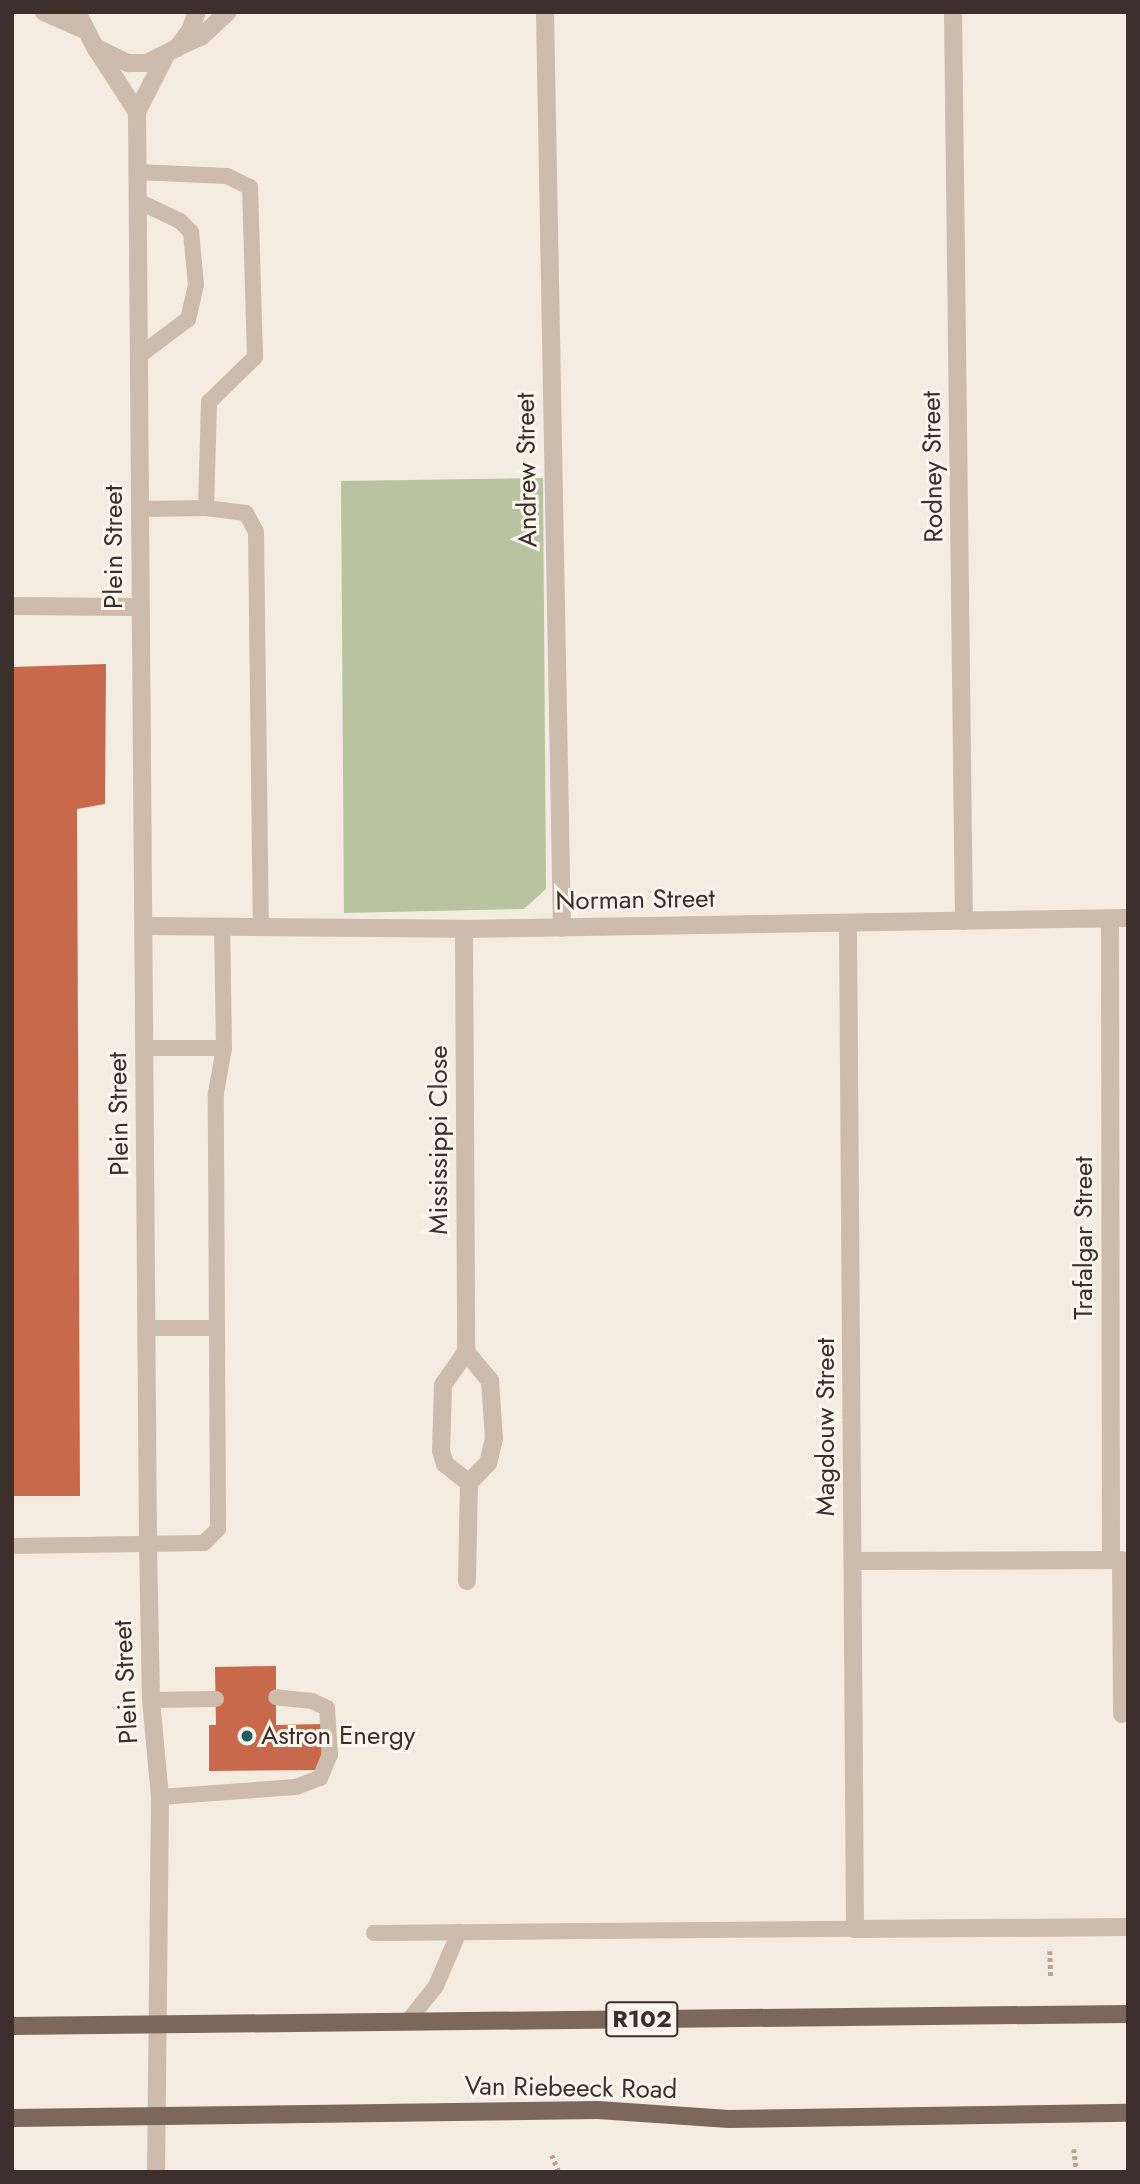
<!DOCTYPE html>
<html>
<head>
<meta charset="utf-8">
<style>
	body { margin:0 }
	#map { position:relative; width:1140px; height:2184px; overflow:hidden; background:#f4ebe1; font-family:Jost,sans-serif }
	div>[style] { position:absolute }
	.green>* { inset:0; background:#b8c4a0 }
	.building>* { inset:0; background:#c8694b }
	.path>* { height:4.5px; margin-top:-2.25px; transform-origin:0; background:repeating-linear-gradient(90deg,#b9a596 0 3.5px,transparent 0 7px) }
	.service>* { height:16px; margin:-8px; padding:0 8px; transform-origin:8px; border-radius:8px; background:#cdbbac }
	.minor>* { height:18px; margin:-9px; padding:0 9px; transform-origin:9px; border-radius:9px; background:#cdbbac }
	.primary>* { height:18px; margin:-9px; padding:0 9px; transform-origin:9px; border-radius:9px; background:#7d675c }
	.dots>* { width:19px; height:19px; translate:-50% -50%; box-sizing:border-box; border:4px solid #fbf5ee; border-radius:50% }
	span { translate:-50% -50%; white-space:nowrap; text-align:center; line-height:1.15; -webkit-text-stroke:6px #fbf5ee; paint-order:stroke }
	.shield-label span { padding:2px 5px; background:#fbf5ee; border:2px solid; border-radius:5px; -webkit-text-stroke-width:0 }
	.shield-label { font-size:24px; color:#3b302b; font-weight:700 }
	.street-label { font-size:26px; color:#3b302b }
	.poi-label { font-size:26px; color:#3b302b }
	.left { translate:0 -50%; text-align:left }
	.frame { position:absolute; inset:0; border:14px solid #3b302b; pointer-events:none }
</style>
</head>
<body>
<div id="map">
	<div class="green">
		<div style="clip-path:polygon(543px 478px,546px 889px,524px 909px,344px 913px,341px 481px)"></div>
	</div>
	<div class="building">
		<div style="clip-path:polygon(106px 664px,105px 804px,77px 809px,80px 1496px,12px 1496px,12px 667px)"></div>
		<div style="clip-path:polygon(276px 1666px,276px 1725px,321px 1724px,322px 1770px,209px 1771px,209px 1725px,216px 1725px,215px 1667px)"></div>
	</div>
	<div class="path">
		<div style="left:1050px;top:1951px;width:27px;rotate:88deg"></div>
		<div style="left:1074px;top:2149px;width:23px;rotate:83deg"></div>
		<div style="left:552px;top:2155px;width:18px;rotate:68deg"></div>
	</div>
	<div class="service">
		<div style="left:137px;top:172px;width:90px;rotate:2.5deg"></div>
		<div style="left:227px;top:176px;width:25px;rotate:26deg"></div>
		<div style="left:250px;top:187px;width:170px;rotate:88.3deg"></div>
		<div style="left:255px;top:357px;width:64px;rotate:135.6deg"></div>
		<div style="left:209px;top:402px;width:106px;rotate:91.6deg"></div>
		<div style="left:206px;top:508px;width:67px;rotate:179.1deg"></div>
		<div style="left:138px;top:201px;width:47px;rotate:25.5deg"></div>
		<div style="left:180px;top:221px;width:16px;rotate:45deg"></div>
		<div style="left:191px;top:232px;width:53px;rotate:84.6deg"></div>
		<div style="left:196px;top:285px;width:35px;rotate:103deg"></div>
		<div style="left:188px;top:319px;width:60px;rotate:143.1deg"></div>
		<div style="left:206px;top:508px;width:40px;rotate:7.1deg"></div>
		<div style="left:246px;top:513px;width:21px;rotate:62deg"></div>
		<div style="left:256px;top:532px;width:394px;rotate:89.3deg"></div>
		<div style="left:145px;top:1048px;width:79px"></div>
		<div style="left:148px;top:1328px;width:69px"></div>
		<div style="left:12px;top:1546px;width:192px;rotate:-0.9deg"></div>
		<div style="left:204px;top:1543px;width:20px;rotate:-45deg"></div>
		<div style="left:218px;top:1529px;width:436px;rotate:-90.3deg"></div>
		<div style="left:216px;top:1093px;width:46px;rotate:-79.9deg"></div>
		<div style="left:224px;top:1048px;width:122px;rotate:-90.9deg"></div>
		<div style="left:151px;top:1700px;width:65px;rotate:-0.9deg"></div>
		<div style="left:160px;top:1797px;width:136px;rotate:-4.2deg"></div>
		<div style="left:296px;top:1787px;width:26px;rotate:-21deg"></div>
		<div style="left:320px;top:1778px;width:25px;rotate:-67deg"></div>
		<div style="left:330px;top:1755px;width:47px;rotate:-93.7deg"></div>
		<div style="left:327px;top:1708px;width:17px;rotate:-155deg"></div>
		<div style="left:312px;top:1701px;width:36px;rotate:-174deg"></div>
		<div style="left:374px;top:1933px;width:481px;rotate:-0.5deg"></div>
		<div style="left:408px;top:2021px;width:45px;rotate:-51.3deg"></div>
		<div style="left:436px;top:1986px;width:59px;rotate:-66.9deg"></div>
	</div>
	<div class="minor">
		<div style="left:44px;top:12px;width:42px;rotate:24.1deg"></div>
		<div style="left:77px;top:12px;width:39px;rotate:63deg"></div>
		<div style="left:95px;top:47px;width:37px;rotate:26deg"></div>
		<div style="left:128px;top:63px;width:19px"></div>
		<div style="left:147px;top:63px;width:34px;rotate:-27deg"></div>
		<div style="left:177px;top:48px;width:21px;rotate:-53deg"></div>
		<div style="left:190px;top:31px;width:20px;rotate:-70deg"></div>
		<div style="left:545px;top:12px;width:916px;rotate:88.94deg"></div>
		<div style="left:953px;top:12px;width:909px;rotate:89.31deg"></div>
		<div style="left:180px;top:46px;width:24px;rotate:-24deg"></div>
		<div style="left:202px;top:36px;width:35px;rotate:-43deg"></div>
		<div style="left:95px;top:47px;width:77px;rotate:57.1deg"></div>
		<div style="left:137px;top:112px;width:1432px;rotate:89.56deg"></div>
		<div style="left:148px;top:1544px;width:156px;rotate:88.9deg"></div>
		<div style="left:151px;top:1700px;width:97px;rotate:84.7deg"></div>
		<div style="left:160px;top:1797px;width:375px;rotate:90.6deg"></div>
		<div style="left:137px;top:112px;width:62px;rotate:-63deg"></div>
		<div style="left:12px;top:606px;width:128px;rotate:0.4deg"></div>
		<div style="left:1110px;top:919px;width:638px;rotate:89.91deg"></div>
		<div style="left:848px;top:923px;width:1006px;rotate:89.6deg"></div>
		<div style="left:855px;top:1929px;width:273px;rotate:-0.4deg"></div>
		<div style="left:144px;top:926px;width:320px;rotate:0.5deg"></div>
		<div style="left:464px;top:929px;width:664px;rotate:-0.95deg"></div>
		<div style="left:464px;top:929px;width:423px;rotate:89.7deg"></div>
		<div style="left:466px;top:1352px;width:38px;rotate:50deg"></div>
		<div style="left:490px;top:1381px;width:57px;rotate:86deg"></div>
		<div style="left:494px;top:1438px;width:26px;rotate:103deg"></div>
		<div style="left:488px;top:1463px;width:28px;rotate:134deg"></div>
		<div style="left:469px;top:1483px;width:98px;rotate:91.2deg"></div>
		<div style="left:466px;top:1352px;width:40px;rotate:124.9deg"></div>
		<div style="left:443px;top:1385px;width:66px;rotate:91.7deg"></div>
		<div style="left:441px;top:1451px;width:14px;rotate:73deg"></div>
		<div style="left:445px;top:1464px;width:31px;rotate:38deg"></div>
		<div style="left:853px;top:1561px;width:268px;rotate:-0.2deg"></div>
		<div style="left:1121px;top:1560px;width:154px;rotate:89.6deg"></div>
	</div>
	<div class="primary">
		<div style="left:12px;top:2026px;width:1116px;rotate:-0.62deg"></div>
		<div style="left:12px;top:2118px;width:586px;rotate:-0.78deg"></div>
		<div style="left:598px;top:2110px;width:131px;rotate:3.9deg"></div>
		<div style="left:729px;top:2119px;width:399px;rotate:-0.9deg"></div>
	</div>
	<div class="dots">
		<div style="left:247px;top:1736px;background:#1f5a5e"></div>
	</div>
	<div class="shield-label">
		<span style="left:642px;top:2019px">R102</span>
	</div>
	<div class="street-label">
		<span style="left:933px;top:467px;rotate:-91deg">Rodney Street</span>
		<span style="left:527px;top:470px;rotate:-91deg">Andrew Street</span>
		<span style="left:114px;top:547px;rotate:-90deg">Plein Street</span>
		<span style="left:635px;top:900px;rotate:-1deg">Norman Street</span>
		<span style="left:119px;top:1114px;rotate:-91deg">Plein Street</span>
		<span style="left:439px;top:1140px;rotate:-90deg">Mississippi Close</span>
		<span style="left:1084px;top:1238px;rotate:-90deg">Trafalgar Street</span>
		<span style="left:826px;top:1427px;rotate:-90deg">Magdouw Street</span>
		<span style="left:126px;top:1682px;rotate:-93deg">Plein Street</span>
		<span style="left:571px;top:2088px;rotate:1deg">Van Riebeeck Road</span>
	</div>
	<div class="poi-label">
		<span class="left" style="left:261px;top:1736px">Astron Energy</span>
	</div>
	<div class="frame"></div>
</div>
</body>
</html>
